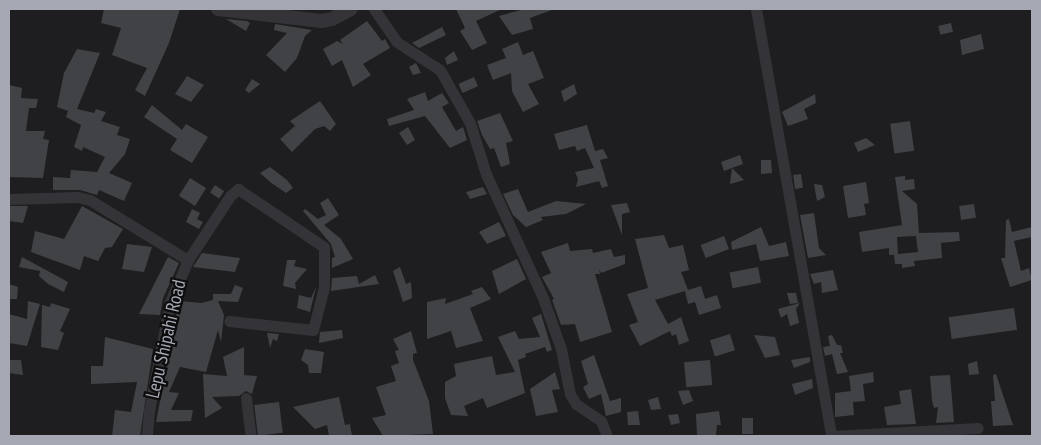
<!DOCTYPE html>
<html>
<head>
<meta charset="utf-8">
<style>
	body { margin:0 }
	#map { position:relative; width:1041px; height:445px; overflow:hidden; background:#121213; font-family:"PT Sans Narrow",sans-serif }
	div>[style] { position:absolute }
	.built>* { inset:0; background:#1e1e20; transform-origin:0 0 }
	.building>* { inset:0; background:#414246; transform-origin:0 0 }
	.minor>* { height:11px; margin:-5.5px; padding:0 5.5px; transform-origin:5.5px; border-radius:5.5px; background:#343438 }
	.tertiary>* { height:14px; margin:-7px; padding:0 7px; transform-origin:7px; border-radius:7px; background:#343438 }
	span { translate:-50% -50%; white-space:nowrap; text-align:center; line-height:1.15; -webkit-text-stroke:4.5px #0d0d0e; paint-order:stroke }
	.street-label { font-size:19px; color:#a5a8b3 }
	.frame { position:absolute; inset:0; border:10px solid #a5a8b3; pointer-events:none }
</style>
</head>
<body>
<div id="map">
	<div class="built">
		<div style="left:9px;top:9px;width:1023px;height:427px"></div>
	</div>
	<div class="building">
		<div style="clip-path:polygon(104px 9px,180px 9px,169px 43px,145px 96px,135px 90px,147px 68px,112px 55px,121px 28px,101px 23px)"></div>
		<div style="clip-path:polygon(456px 9px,502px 9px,476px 21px,487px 43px,472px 50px,460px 31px,465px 28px)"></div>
		<div style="clip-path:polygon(524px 9px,552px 10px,530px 18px,533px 29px,512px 35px,499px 16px)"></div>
		<div style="clip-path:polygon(226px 19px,247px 21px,250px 23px,246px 31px)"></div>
		<div style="clip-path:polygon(367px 21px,382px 41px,385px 39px,390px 48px,363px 64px,371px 75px,353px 87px,342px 60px,332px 66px,323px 49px,337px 41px,343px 44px,340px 40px)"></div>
		<div style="left:951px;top:23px;width:9px;height:13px;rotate:77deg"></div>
		<div style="clip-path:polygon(275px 24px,312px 30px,305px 36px,297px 58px,285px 72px,266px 55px,287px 33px,274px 30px)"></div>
		<div style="clip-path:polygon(442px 27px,446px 35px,419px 48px,412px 43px)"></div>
		<div style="clip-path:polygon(981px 34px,984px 49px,962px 55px,960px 40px)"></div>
		<div style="clip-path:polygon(518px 42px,523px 55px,533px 51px,544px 78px,528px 84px,539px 104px,523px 112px,512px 91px,511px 73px,493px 80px,487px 65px,506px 58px,502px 49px)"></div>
		<div style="clip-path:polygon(77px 49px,100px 53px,77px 109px,94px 113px,96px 109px,106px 112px,101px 121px,120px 127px,117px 135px,130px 139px,125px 154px,109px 173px,132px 183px,124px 201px,99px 190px,97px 195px,80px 190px,53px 190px,53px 177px,70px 178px,71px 170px,97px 172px,105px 157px,83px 147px,82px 151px,74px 147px,81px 125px,66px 117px,68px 111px,57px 107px,64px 73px)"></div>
		<div style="clip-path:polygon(454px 51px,458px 60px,447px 65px,445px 58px)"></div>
		<div style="clip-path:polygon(416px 63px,421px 73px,413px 75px,409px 67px)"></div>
		<div style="clip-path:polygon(187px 76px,204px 85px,191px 102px,175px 94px)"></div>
		<div style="left:474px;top:77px;width:10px;height:17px;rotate:66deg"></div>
		<div style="clip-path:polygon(252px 79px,260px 84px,249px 93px,245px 90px)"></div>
		<div style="clip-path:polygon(574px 84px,577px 94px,564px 102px,561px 91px)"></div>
		<div style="clip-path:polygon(9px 85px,22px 88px,21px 98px,38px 99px,36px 108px,29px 108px,26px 131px,45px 131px,43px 139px,49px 140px,43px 178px,9px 177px)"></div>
		<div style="clip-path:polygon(425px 92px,428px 101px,442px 93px,449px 103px,442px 107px,456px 131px,463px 127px,467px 140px,450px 148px,425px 116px,389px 126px,387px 119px,414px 110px,407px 99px)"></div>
		<div style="clip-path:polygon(815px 94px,816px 103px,804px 109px,808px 119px,788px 126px,782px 112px)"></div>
		<div style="clip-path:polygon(320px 101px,336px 124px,330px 131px,324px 126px,315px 129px,292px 152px,280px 139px,295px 126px,290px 121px)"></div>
		<div style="clip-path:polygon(152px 105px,182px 130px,186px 124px,208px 137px,192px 163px,170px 150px,177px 139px,144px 117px)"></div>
		<div style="clip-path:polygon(500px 113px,513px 141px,506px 143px,510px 164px,501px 167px,494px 148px,490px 149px,482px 135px,477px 121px)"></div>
		<div style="left:910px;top:121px;width:30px;height:20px;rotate:82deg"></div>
		<div style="clip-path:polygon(587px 125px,595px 151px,603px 149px,608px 158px,600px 160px,608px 186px,602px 188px,599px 181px,576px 187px,578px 179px,575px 172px,594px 168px,585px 148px,577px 151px,575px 146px,559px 150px,554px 134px)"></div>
		<div style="clip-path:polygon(408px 127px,415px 140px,407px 145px,399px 133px)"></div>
		<div style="clip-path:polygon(866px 138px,875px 145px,858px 152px,854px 143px)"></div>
		<div style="clip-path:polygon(740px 155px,743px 164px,732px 168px,744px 180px,730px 184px,732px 168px,724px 171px,721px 162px)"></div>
		<div style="clip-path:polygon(761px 160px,771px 160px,772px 173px,761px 174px)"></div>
		<div style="clip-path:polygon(270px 167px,287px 180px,293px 188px,286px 193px,270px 182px,260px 173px)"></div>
		<div style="left:801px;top:174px;width:14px;height:8px;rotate:82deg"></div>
		<div style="clip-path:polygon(evenodd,905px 176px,905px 180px,914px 179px,915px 189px,902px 191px,917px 204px,919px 233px,959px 232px,960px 241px,941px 243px,942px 258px,914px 261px,915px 266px,902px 268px,902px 264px,895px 264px,894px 255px,889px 255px,889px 248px,862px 252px,859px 232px,902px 225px,895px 177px,905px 176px,916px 236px,918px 252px,898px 254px,897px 237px,916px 236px)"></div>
		<div style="left:190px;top:178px;width:19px;height:21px;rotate:32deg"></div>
		<div style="clip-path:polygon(866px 182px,869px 203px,864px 204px,866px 215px,848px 218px,843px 186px)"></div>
		<div style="clip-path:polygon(814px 184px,822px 185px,825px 197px,817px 201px)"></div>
		<div style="left:215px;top:185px;width:11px;height:9px;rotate:34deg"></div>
		<div style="clip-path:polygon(483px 187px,487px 194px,470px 199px,466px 192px)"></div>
		<div style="clip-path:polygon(518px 189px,528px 212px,556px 201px,586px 204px,566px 214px,541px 217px,543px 220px,526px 227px,513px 215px,503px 194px)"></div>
		<div style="clip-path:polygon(328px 198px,339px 215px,324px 225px,341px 239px,353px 259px,332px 268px,332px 258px,335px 257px,331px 244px,303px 211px,305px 209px,318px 219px,326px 215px,320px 203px)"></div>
		<div style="clip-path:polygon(627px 203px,630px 212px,622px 214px,622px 235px,611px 205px)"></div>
		<div style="left:974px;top:204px;width:14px;height:15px;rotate:82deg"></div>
		<div style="clip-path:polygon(9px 206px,28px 206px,23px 223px,9px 221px)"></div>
		<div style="clip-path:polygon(82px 206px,123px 229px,112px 247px,105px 248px,98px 261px,84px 256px,80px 270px,31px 252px,35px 231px,64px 239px)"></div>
		<div style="clip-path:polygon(192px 209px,200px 213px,197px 219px,203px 222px,199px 229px,186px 222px)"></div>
		<div style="clip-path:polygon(814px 213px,819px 248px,826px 255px,808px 258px,800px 215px)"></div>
		<div style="clip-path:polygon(1009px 219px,1012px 232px,1032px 227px,1032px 237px,1014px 241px,1021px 271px,1029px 268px,1032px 280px,1010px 287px,1001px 258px,1005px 258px,1006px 220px)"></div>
		<div style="clip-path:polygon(499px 222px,506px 236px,487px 244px,479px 232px)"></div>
		<div style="clip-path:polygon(761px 227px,769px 246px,786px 242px,789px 256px,760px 261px,756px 244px,732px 250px,731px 242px)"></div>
		<div style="clip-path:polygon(664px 235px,669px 248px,683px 245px,689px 270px,681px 272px,688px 290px,701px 286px,705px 299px,717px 295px,721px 308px,699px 315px,695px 302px,688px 304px,685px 291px,655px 300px,668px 324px,681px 317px,689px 341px,679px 345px,676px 334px,672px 336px,670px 331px,640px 346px,629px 325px,638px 322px,627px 294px,648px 288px,635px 239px)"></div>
		<div style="left:724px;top:236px;width:14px;height:25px;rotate:69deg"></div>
		<div style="clip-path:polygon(568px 243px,570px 251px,592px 249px,593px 253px,611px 249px,614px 257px,625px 255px,625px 264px,601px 273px,599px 269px,600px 274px,595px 274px,612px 332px,580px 342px,575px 324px,561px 325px,552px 300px,554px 299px,542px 277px,551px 273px,541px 252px)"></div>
		<div style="clip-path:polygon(127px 244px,152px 247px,144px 272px,122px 269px)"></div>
		<div style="clip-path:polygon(202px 253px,240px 258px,235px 272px,193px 267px)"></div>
		<div style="clip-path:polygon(22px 257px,68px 282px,64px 292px,48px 284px,39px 276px,40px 271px,19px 267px)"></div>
		<div style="clip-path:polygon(168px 257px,179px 263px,163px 298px,160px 315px,139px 314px)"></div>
		<div style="clip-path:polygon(517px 259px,526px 279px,499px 294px,492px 271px)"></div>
		<div style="clip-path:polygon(287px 260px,296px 260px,294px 266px,307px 269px,295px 283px,296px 289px,283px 286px)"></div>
		<div style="clip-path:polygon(400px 267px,406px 284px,411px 282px,412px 298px,403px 302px,393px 271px)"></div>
		<div style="left:758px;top:267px;width:16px;height:29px;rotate:79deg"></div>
		<div style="clip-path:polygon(833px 270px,838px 290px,822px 293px,821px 282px,814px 284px,810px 274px)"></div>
		<div style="clip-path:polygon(375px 275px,379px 284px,331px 291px,332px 278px,357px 276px,359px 284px)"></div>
		<div style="clip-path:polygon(9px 284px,18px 287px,17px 299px,9px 299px)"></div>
		<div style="clip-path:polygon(235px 285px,243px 288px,238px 302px,218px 301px,224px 315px,221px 342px,218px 330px,206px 372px,180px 367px,169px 392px,179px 393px,171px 410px,193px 410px,191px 421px,156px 422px,179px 301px,201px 303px,213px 300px,213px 294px,231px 294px)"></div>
		<div style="clip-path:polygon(316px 287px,310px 312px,297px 308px,299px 295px,311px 298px)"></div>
		<div style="clip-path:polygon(482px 287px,491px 299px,470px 308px,483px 341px,456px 348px,451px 331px,427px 339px,427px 302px,446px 298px,445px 304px,473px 294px,471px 291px)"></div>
		<div style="clip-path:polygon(787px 293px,796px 293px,798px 303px,790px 304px)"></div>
		<div style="clip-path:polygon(28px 301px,40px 304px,27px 346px,9px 343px,9px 314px,27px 319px)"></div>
		<div style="clip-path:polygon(51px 303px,70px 309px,60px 331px,64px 333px,58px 350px,41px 347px,42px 305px,50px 307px)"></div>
		<div style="clip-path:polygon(800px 303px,796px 309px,799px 323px,790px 326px,787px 314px,781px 318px,778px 309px)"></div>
		<div style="left:1014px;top:308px;width:22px;height:66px;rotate:82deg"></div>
		<div style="clip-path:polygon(541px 314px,552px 350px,547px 352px,545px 347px,525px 354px,526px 357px,518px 360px,525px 393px,487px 408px,483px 398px,464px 406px,468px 416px,451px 415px,445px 398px,445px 382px,456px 376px,454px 364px,492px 356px,496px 375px,515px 372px,498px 337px,515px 331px,519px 339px,540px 337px,532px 318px)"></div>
		<div style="clip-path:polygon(342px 330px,343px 338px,319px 343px,320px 332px)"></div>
		<div style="clip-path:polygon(411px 331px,417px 353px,413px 354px,413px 360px,429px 401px,433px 434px,383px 436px,372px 418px,386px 415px,376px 387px,396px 381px,391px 366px,399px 363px,395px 351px,399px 350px,393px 339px)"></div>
		<div style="clip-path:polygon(267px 333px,279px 334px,277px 341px,273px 339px,270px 348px)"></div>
		<div style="left:730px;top:334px;width:17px;height:21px;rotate:73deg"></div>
		<div style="clip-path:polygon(754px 335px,775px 337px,780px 355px,765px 358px)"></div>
		<div style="clip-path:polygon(832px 335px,837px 345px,841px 345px,843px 353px,840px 353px,848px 372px,837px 374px,832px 354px,825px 356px,823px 347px,830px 346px,828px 336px)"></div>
		<div style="clip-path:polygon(105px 337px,153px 349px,140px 436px,112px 436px,115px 410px,131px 412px,137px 382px,91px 384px,91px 366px,103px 366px)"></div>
		<div style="clip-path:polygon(244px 347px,244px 375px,257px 376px,252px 394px,246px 391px,239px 396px,212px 397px,222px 408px,205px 418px,203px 374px,227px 376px,223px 357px)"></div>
		<div style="clip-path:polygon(305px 349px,324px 352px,321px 373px,309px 373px,308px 365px,301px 360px)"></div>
		<div style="clip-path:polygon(594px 355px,610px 401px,621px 398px,621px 412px,606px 416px,601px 394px,589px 399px,583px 387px,588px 384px,581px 361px)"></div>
		<div style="clip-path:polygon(810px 357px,810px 362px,794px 368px,791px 360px)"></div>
		<div style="clip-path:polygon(9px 360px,21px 360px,23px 375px,9px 373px)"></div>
		<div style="left:710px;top:360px;width:25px;height:26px;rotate:85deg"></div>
		<div style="clip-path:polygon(977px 361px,979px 374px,969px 375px,968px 364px)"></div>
		<div style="clip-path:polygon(555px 372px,560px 389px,552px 390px,558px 412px,536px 416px,530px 389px)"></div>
		<div style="clip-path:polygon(873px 372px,874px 382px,863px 384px,865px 401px,853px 402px,854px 415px,835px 417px,835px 393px,851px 391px,849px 376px)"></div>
		<div style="clip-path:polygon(996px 374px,1013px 425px,993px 426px,991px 401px,995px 401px,993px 375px)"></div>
		<div style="clip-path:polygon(950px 375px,954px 422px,936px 423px,938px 407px,934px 408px,932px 401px,930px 376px)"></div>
		<div style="clip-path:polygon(812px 379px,813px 388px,795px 395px,792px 384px)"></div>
		<div style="clip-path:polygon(911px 389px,916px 424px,887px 425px,884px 407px,901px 404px,899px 391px)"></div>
		<div style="clip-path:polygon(689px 390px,693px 401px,683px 405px,678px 391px)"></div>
		<div style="clip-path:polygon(339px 397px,345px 425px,350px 424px,352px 436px,329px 436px,327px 425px,315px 429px,293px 407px)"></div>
		<div style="clip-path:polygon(658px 397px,661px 409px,651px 410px,648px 400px)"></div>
		<div style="left:279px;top:402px;width:31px;height:25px;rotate:83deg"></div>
		<div style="clip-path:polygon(638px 411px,640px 425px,628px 425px,627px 412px)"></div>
		<div style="clip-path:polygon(719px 411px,721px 425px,717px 425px,716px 435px,697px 436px,696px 414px)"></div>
		<div style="clip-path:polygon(678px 414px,680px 423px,671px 425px,668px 415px)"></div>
		<div style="left:742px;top:418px;width:11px;height:16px"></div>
	</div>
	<div class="minor">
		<div style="left:374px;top:9px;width:40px;rotate:55.1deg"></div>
		<div style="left:397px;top:42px;width:51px;rotate:33.1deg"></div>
		<div style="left:440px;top:70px;width:61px;rotate:60.5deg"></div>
		<div style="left:470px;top:123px;width:53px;rotate:72.6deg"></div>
		<div style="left:486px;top:174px;width:136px;rotate:65.3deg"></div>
		<div style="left:543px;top:298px;width:54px;rotate:70.6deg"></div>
		<div style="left:561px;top:349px;width:46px;rotate:78.7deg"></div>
		<div style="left:570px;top:394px;width:12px;rotate:59deg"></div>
		<div style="left:576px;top:404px;width:30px;rotate:34deg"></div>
		<div style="left:601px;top:421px;width:16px;rotate:68deg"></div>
		<div style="left:756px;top:9px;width:434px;rotate:80deg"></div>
		<div style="left:9px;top:199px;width:69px;rotate:-1.7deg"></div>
		<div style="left:78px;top:197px;width:12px;rotate:14deg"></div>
		<div style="left:90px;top:200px;width:115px;rotate:31.5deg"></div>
		<div style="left:188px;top:260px;width:46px;rotate:113.2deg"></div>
		<div style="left:170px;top:302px;width:111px;rotate:100.9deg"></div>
		<div style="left:149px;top:411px;width:25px;rotate:95deg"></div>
		<div style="left:188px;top:260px;width:77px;rotate:-56.7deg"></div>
		<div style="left:230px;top:196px;width:11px;rotate:-41deg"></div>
		<div style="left:238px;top:189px;width:104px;rotate:34deg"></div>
		<div style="left:324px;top:247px;width:40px;rotate:90deg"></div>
		<div style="left:324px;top:287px;width:44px;rotate:104.3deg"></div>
		<div style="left:313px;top:330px;width:84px;rotate:-173.9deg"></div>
		<div style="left:246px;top:398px;width:38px;rotate:83deg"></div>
		<div style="left:831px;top:436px;width:147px;rotate:-3.1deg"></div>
	</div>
	<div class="tertiary">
		<div style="left:218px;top:9px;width:104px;rotate:6.6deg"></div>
		<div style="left:321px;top:21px;width:11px;rotate:-10deg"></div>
		<div style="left:332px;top:19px;width:21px;rotate:-28deg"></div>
	</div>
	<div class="street-label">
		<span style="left:166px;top:339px;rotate:-77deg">Lepu Shipahi Road</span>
	</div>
	<div class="frame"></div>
</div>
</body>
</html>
